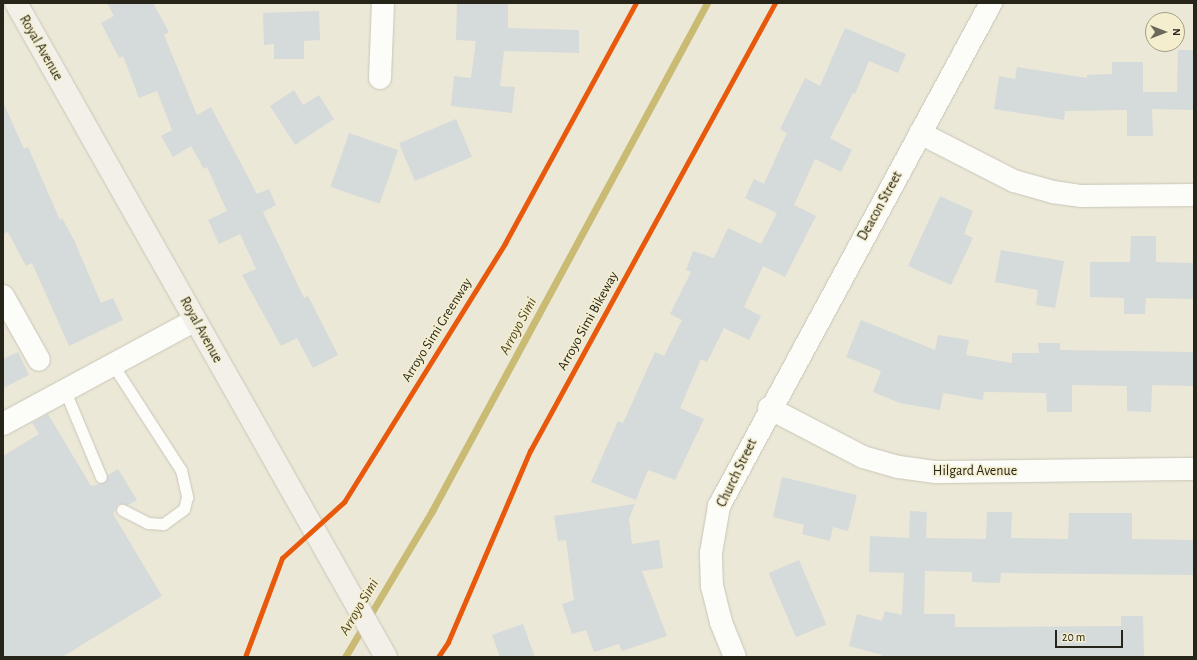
<!DOCTYPE html>
<html>
<head>
<meta charset="utf-8">
<style>
	body { margin:0 }
	#map { position:relative; width:1197px; height:660px; overflow:hidden; background:#ece8d7; font-family:"Alegreya Sans",sans-serif }
	div>[style] { position:absolute }
	.stream>* { height:7px; margin:-3.5px; padding:0 3.5px; transform-origin:3.5px; border-radius:3.5px; background:#c9ba74 }
	.building>* { inset:0; background:#d5dada; transform-origin:0 0 }
	.roads { filter:drop-shadow(0 0 1px #c9c6b9) drop-shadow(0 0 1px #c9c6b9) }
	.lane>* { height:11px; margin:-5.5px; padding:0 5.5px; transform-origin:5.5px; border-radius:5.5px; background:#fcfcf9 }
	.street>* { height:22px; margin:-11px; padding:0 11px; transform-origin:11px; border-radius:11px; background:#fcfcf9 }
	.secondary>* { height:22px; margin:-11px; padding:0 11px; transform-origin:11px; border-radius:11px; background:#f2f0e9 }
	.cycleway>* { height:5px; margin:-2.5px; padding:0 2.5px; transform-origin:2.5px; border-radius:2.5px; background:#e8590c }
	span { translate:-50% -50%; white-space:nowrap; text-align:center; line-height:1.15; -webkit-text-stroke:3px #f4eecf; paint-order:stroke }
	.street-label { font-size:14px; color:#272519 }
	.water-label { font-size:15px; color:#534a23; font-style:italic }
	.frame { position:absolute; inset:0; border:4px solid #272519; pointer-events:none }
	.north { position:absolute; left:1145px; top:12px; width:40px; height:40px; box-sizing:border-box; background:#f4eecf; border:1px solid #a29e86; border-radius:50%; rotate:90deg; font-size:11px; font-weight:700; line-height:16px; text-align:center; color:#272519 }
	.north::after { content:''; display:block; margin:auto; width:14px; height:18px; background:#6c695c; clip-path:polygon(50% 0,100% 100%,50% 72%,0 100%) }
	.scale { position:absolute; left:1055px; top:630px; width:68px; height:18px; box-sizing:border-box; border:2px solid #272519; border-top:0; padding-left:5px; font-size:12px; line-height:14px; white-space:nowrap; color:#272519; -webkit-text-stroke:3px #f4eecf; paint-order:stroke }
</style>
</head>
<body>
<div id="map">
	<div class="stream">
		<div style="left:345px;top:657px;width:170px;rotate:-59.2deg"></div>
		<div style="left:432px;top:511px;width:578px;rotate:-61.57deg"></div>
	</div>
	<div class="building">
		<div style="clip-path:polygon(107px 3px,153px 3px,169px 32px,164px 35px,197px 115px,211px 107px,257px 194px,269px 189px,276px 205px,263px 212px,304px 298px,308px 296px,338px 355px,313px 368px,297px 338px,281px 346px,242px 275px,256px 269px,240px 234px,219px 244px,208px 220px,227px 211px,207px 167px,204px 169px,191px 146px,173px 157px,161px 136px,172px 130px,157px 91px,139px 98px,123px 56px,119px 58px,101px 23px,114px 16px)"></div>
		<div style="clip-path:polygon(457px 3px,508px 3px,508px 28px,579px 30px,579px 53px,504px 51px,500px 86px,515px 87px,512px 113px,451px 106px,454px 76px,471px 78px,476px 41px,456px 40px)"></div>
		<div style="clip-path:polygon(319px 11px,320px 40px,304px 41px,304px 59px,274px 59px,274px 44px,264px 45px,263px 13px)"></div>
		<div style="clip-path:polygon(845px 28px,906px 54px,898px 73px,869px 61px,855px 94px,853px 93px,830px 138px,852px 150px,841px 172px,815px 159px,794px 205px,816px 216px,785px 277px,763px 266px,744px 307px,761px 316px,749px 340px,724px 328px,707px 362px,701px 359px,680px 408px,704px 419px,675px 480px,648px 470px,636px 500px,591px 482px,618px 421px,623px 423px,655px 352px,664px 356px,682px 320px,670px 314px,691px 272px,686px 270px,693px 251px,714px 258px,728px 228px,761px 244px,777px 213px,745px 198px,754px 179px,764px 184px,787px 133px,780px 129px,805px 78px,820px 86px)"></div>
		<div style="clip-path:polygon(1178px 50px,1194px 50px,1194px 110px,1152px 109px,1153px 136px,1127px 136px,1127px 110px,1065px 111px,1064px 120px,994px 109px,999px 76px,1015px 79px,1017px 67px,1087px 78px,1087px 75px,1112px 74px,1112px 62px,1143px 62px,1143px 92px,1177px 92px)"></div>
		<div style="clip-path:polygon(294px 90px,303px 105px,319px 95px,334px 119px,295px 145px,270px 106px)"></div>
		<div style="clip-path:polygon(3px 102px,24px 149px,28px 147px,60px 220px,62px 218px,74px 240px,101px 303px,113px 298px,123px 320px,69px 346px,32px 263px,26px 266px,8px 232px,3px 234px)"></div>
		<div style="left:456px;top:119px;width:41px;height:62px;rotate:67deg"></div>
		<div style="left:349px;top:133px;width:52px;height:57px;rotate:19deg"></div>
		<div style="clip-path:polygon(940px 196px,973px 211px,964px 234px,973px 238px,951px 285px,908px 266px)"></div>
		<div style="clip-path:polygon(1131px 236px,1156px 236px,1156px 262px,1194px 263px,1194px 299px,1146px 298px,1145px 314px,1124px 314px,1124px 298px,1090px 297px,1090px 262px,1130px 262px)"></div>
		<div style="clip-path:polygon(1001px 250px,1064px 261px,1055px 308px,1036px 305px,1038px 290px,995px 282px)"></div>
		<div style="clip-path:polygon(861px 320px,935px 350px,938px 335px,969px 340px,966px 355px,1012px 363px,1012px 353px,1039px 353px,1038px 343px,1060px 343px,1060px 350px,1194px 352px,1194px 386px,1152px 385px,1151px 412px,1127px 411px,1127px 386px,1072px 385px,1072px 412px,1047px 412px,1046px 393px,984px 392px,983px 400px,943px 393px,940px 410px,900px 403px,873px 392px,881px 371px,846px 357px)"></div>
		<div style="clip-path:polygon(18px 352px,29px 375px,3px 388px,3px 359px)"></div>
		<div style="clip-path:polygon(48px 414px,91px 486px,104px 483px,108px 475px,118px 469px,137px 500px,128px 505px,118px 504px,113px 514px,162px 596px,62px 657px,3px 657px,3px 456px,39px 434px,32px 423px)"></div>
		<div style="clip-path:polygon(782px 477px,857px 495px,848px 531px,833px 527px,830px 541px,802px 534px,804px 525px,773px 517px)"></div>
		<div style="clip-path:polygon(635px 504px,629px 519px,632px 544px,659px 540px,663px 568px,642px 571px,667px 636px,622px 651px,619px 644px,594px 652px,586px 630px,572px 634px,562px 604px,574px 600px,566px 540px,558px 541px,554px 516px)"></div>
		<div style="clip-path:polygon(910px 511px,927px 512px,926px 538px,986px 539px,987px 512px,1012px 512px,1011px 538px,1068px 539px,1069px 513px,1132px 513px,1132px 539px,1194px 540px,1194px 575px,1001px 573px,1000px 583px,972px 582px,972px 572px,925px 571px,924px 614px,955px 614px,955px 627px,989px 627px,1121px 626px,1121px 616px,1143px 616px,1144px 657px,881px 657px,882px 655px,849px 646px,857px 614px,882px 621px,885px 611px,902px 615px,904px 573px,869px 572px,870px 536px,909px 538px)"></div>
		<div style="left:799px;top:560px;width:70px;height:33px;rotate:67deg"></div>
		<div style="clip-path:polygon(523px 624px,535px 657px,500px 657px,492px 635px)"></div>
	</div>
	<div class="roads">
		<div class="lane">
			<div style="left:113px;top:365px;width:125px;rotate:57.1deg"></div>
			<div style="left:181px;top:470px;width:28px;rotate:77deg"></div>
			<div style="left:187px;top:497px;width:12px;rotate:104deg"></div>
			<div style="left:184px;top:509px;width:26px;rotate:144deg"></div>
			<div style="left:163px;top:524px;width:15px;rotate:-176deg"></div>
			<div style="left:148px;top:523px;width:29px;rotate:-153deg"></div>
			<div style="left:65px;top:391px;width:93px;rotate:67.3deg"></div>
		</div>
		<div class="street">
			<div style="left:380px;top:78px;width:75px;rotate:-87.7deg"></div>
			<div style="left:920px;top:133px;width:106px;rotate:27.1deg"></div>
			<div style="left:1014px;top:181px;width:41px;rotate:15.8deg"></div>
			<div style="left:1053px;top:192px;width:29px;rotate:8deg"></div>
			<div style="left:1082px;top:196px;width:112px;rotate:-0.5deg"></div>
			<div style="left:3px;top:296px;width:73px;rotate:60.6deg"></div>
			<div style="left:769px;top:408px;width:106px;rotate:27.5deg"></div>
			<div style="left:863px;top:457px;width:37px;rotate:16deg"></div>
			<div style="left:899px;top:467px;width:37px;rotate:8deg"></div>
			<div style="left:936px;top:472px;width:258px;rotate:-0.7deg"></div>
			<div style="left:3px;top:424px;width:218px;rotate:-28.4deg"></div>
			<div style="left:735px;top:657px;width:38px;rotate:-112deg"></div>
			<div style="left:721px;top:622px;width:36px;rotate:-104deg"></div>
			<div style="left:712px;top:587px;width:34px;rotate:-92deg"></div>
			<div style="left:711px;top:553px;width:48px;rotate:-80.3deg"></div>
			<div style="left:719px;top:506px;width:572px;rotate:-61.6deg"></div>
		</div>
		<div class="secondary">
			<div style="left:16px;top:3px;width:751px;rotate:60.5deg"></div>
		</div>
	</div>
	<div class="cycleway">
		<div style="left:245px;top:657px;width:106px;rotate:-69.5deg"></div>
		<div style="left:282px;top:558px;width:84px;rotate:-42.1deg"></div>
		<div style="left:344px;top:502px;width:305px;rotate:-58.1deg"></div>
		<div style="left:505px;top:243px;width:273px;rotate:-61.4deg"></div>
		<div style="left:438px;top:657px;width:18px;rotate:-56deg"></div>
		<div style="left:448px;top:642px;width:208px;rotate:-66.8deg"></div>
		<div style="left:530px;top:451px;width:511px;rotate:-61.33deg"></div>
	</div>
	<div class="street-label">
		<span style="left:41px;top:48px;rotate:60deg">Royal Avenue</span>
		<span style="left:880px;top:206px;rotate:-61deg">Deacon Street</span>
		<span style="left:588px;top:321px;rotate:-61deg">Arroyo Simi Bikeway</span>
		<span style="left:201px;top:330px;rotate:61deg">Royal Avenue</span>
		<span style="left:437px;top:330px;rotate:-58deg">Arroyo Simi Greenway</span>
		<span style="left:975px;top:471px">Hilgard Avenue</span>
		<span style="left:737px;top:473px;rotate:-64deg">Church Street</span>
	</div>
	<div class="water-label">
		<span style="left:518px;top:326px;rotate:-62deg">Arroyo Simi</span>
		<span style="left:359px;top:607px;rotate:-59deg">Arroyo Simi</span>
	</div>
	<div class="frame"></div>
	<div class="north">N</div>
	<div class="scale">20 m</div>
</div>
</body>
</html>
